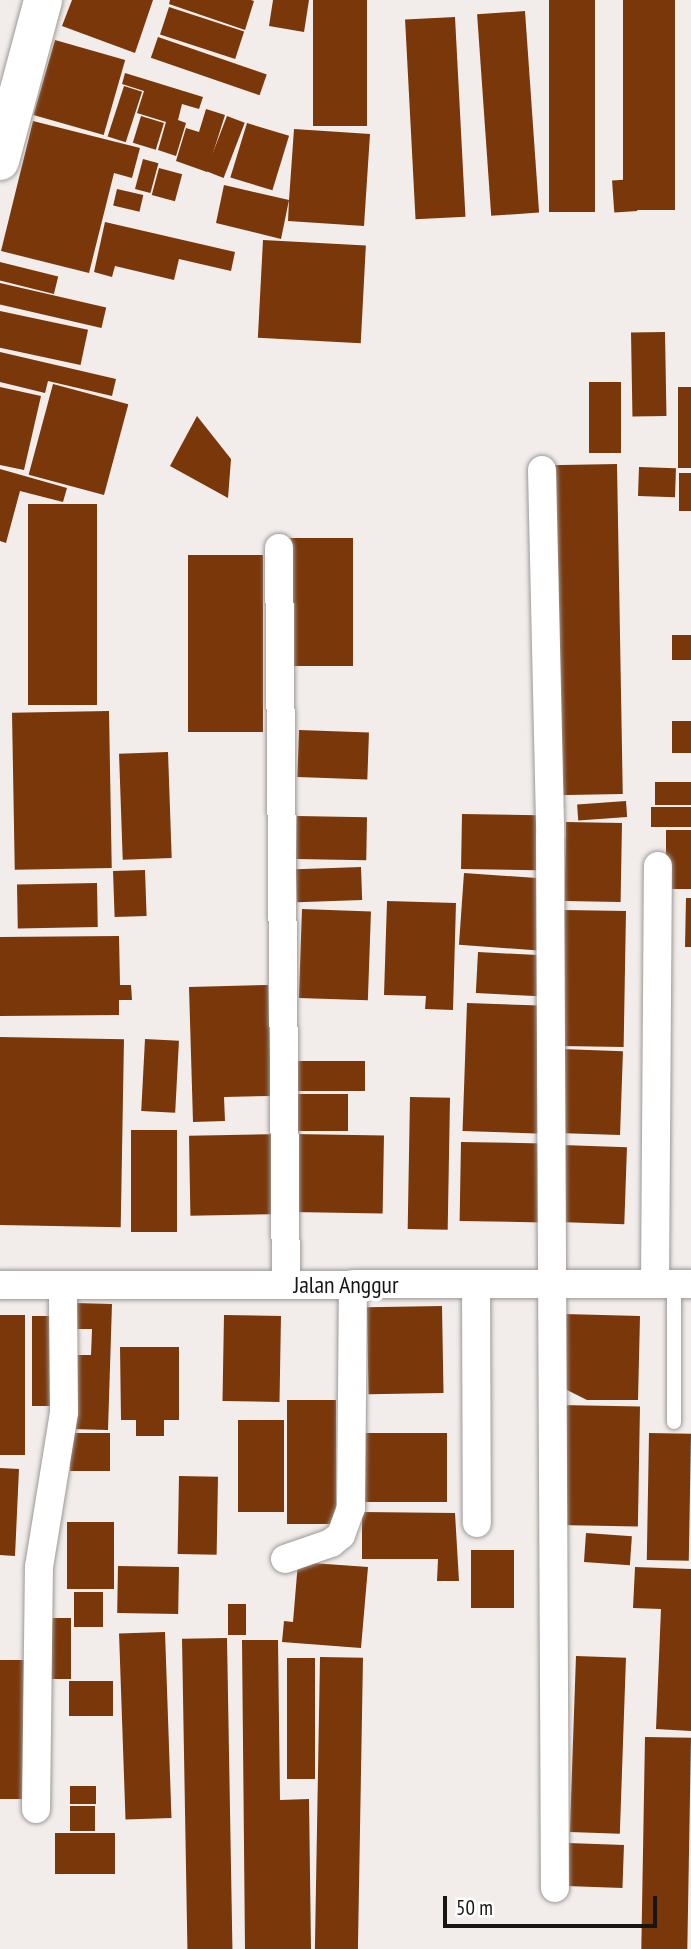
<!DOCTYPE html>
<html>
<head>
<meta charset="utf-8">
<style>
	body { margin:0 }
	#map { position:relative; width:691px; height:1949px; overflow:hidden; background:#f2edea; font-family:"PT Sans Narrow",sans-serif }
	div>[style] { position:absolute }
	.building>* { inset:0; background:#7a370a; transform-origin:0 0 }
	.roads { filter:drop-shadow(0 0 2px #9d9996) drop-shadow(0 0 2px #9d9996) }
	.lane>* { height:14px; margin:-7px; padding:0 7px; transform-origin:7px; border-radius:7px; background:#fff }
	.street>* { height:28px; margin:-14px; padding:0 14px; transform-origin:14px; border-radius:14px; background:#fff }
	.secondary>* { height:38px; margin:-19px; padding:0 19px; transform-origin:19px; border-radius:19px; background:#fff }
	span { translate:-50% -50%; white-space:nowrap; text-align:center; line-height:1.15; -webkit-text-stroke:7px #fff; paint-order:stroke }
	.street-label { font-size:24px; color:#181615 }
	.scale { position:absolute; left:443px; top:1896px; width:214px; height:32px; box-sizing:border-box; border:4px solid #181615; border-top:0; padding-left:9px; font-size:21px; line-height:24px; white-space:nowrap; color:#181615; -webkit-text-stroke:5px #fff; paint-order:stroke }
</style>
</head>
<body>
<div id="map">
	<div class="building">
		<div style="clip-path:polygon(72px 0,153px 0,135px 53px,62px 26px)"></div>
		<div style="clip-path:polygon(170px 0,251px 0,254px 1px,245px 30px,169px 4px)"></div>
		<div style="clip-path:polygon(273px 0,309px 0,304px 32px,269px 26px)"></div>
		<div style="left:313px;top:0;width:54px;height:126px"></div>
		<div style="left:549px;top:0;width:46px;height:212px"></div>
		<div style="left:623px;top:0;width:52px;height:210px"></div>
		<div style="left:169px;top:7px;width:79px;height:29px;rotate:18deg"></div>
		<div style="left:525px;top:11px;width:202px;height:48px;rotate:86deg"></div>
		<div style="left:455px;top:17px;width:200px;height:50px;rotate:87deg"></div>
		<div style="left:158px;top:37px;width:115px;height:22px;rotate:19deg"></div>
		<div style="left:55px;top:40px;width:73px;height:78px;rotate:16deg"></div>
		<div style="clip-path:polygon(125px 73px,203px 97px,199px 109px,182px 104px,178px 120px,186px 123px,176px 156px,158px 150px,166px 122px,137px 113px,144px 91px,122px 84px)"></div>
		<div style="left:124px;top:86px;width:19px;height:53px;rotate:18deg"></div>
		<div style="clip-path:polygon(206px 109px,225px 115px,207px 172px,176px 161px,186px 128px,199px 132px)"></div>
		<div style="left:141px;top:116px;width:24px;height:28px;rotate:17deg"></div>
		<div style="left:227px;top:116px;width:19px;height:59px;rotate:21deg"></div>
		<div style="clip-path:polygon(33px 121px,140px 148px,132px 178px,114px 173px,89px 273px,1px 251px)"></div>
		<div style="left:247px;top:123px;width:44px;height:57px;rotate:17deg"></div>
		<div style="clip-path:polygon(294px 129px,370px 134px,364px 226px,288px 221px,289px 200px,281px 239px,216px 223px,224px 185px,289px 200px)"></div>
		<div style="left:143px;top:159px;width:16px;height:31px;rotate:15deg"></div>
		<div style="left:159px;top:168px;width:24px;height:28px;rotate:15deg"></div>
		<div style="left:635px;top:179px;width:32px;height:23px;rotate:86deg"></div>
		<div style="left:117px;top:189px;width:27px;height:17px;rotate:13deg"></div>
		<div style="clip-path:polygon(105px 222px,235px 252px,231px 271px,179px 259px,174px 280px,115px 266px,112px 277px,94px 272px)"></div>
		<div style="left:263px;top:240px;width:103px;height:98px;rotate:3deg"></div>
		<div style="left:0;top:262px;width:60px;height:18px;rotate:14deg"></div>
		<div style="left:0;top:283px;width:109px;height:21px;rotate:13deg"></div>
		<div style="left:0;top:311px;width:90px;height:36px;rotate:12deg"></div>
		<div style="left:665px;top:332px;width:84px;height:34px;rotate:89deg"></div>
		<div style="clip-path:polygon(0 352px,116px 379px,112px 396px,48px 381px,45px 393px,0 382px)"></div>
		<div style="left:589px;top:382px;width:32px;height:71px"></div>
		<div style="left:53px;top:384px;width:78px;height:94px;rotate:15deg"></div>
		<div style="clip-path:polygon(0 387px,41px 396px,24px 470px,0 465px)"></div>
		<div style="left:678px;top:387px;width:13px;height:81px"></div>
		<div style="clip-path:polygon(197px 416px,231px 459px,228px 498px,170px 466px)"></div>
		<div style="left:617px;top:464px;width:330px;height:69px;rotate:89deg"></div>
		<div style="left:639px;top:467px;width:37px;height:29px;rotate:2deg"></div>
		<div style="clip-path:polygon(0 469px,67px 488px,63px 502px,20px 491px,6px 543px,0 541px)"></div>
		<div style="left:679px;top:473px;width:12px;height:38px"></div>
		<div style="left:28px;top:504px;width:69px;height:201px"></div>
		<div style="left:353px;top:538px;width:128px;height:64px;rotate:90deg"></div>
		<div style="left:188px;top:555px;width:75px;height:177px"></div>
		<div style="left:672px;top:635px;width:19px;height:25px"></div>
		<div style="left:109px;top:711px;width:157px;height:97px;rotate:89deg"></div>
		<div style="left:691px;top:721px;width:32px;height:19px;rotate:90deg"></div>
		<div style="left:299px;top:730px;width:70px;height:47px;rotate:2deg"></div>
		<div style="left:168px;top:752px;width:106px;height:49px;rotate:88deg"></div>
		<div style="left:691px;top:782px;width:23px;height:36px;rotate:90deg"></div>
		<div style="left:626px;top:801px;width:16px;height:49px;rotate:86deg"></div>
		<div style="left:691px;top:807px;width:20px;height:40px;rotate:90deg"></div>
		<div style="left:462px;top:814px;width:76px;height:55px;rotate:1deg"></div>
		<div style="left:297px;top:816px;width:70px;height:43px;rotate:1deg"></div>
		<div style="left:566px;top:822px;width:56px;height:79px;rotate:1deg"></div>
		<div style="left:666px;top:830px;width:25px;height:59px"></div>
		<div style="left:361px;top:867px;width:33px;height:65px;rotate:88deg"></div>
		<div style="left:145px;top:870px;width:46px;height:32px;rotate:88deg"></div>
		<div style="left:464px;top:873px;width:80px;height:72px;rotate:4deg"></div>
		<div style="left:97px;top:883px;width:44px;height:80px;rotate:89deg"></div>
		<div style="clip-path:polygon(686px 898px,691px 898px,691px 947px,685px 947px)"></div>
		<div style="clip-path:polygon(387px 901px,456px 903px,453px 1010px,425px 1009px,426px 996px,384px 995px)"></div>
		<div style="left:302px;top:909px;width:69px;height:89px;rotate:2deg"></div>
		<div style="left:564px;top:910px;width:62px;height:136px;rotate:1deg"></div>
		<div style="clip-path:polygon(119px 936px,120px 985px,131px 985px,132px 1000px,119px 1000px,119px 1015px,0 1016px,0 937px)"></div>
		<div style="left:478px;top:952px;width:64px;height:41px;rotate:3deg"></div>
		<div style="clip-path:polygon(268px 985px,271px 1096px,224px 1097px,225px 1121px,193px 1122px,189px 987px)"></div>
		<div style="left:467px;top:1003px;width:80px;height:128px;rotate:2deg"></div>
		<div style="left:0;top:1037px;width:124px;height:188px;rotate:1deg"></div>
		<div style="left:145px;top:1039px;width:34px;height:72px;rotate:3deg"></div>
		<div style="left:561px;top:1049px;width:62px;height:84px;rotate:2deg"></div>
		<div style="left:365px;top:1061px;width:30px;height:71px;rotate:90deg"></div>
		<div style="left:295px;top:1094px;width:53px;height:37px"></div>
		<div style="left:410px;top:1097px;width:40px;height:132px;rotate:1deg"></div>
		<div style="left:131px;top:1130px;width:46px;height:102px"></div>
		<div style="left:283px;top:1134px;width:80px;height:94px;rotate:89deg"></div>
		<div style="left:293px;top:1134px;width:91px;height:78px;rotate:1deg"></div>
		<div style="left:461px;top:1142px;width:82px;height:79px;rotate:1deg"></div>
		<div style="left:562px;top:1145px;width:65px;height:77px;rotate:2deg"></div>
		<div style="clip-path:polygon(76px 1303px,112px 1304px,108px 1430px,71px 1429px,73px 1355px,91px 1355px,92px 1329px,75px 1329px)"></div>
		<div style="left:442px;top:1306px;width:87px;height:75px;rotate:89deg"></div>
		<div style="clip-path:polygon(564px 1314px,640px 1316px,638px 1400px,587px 1400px,567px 1390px,562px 1382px)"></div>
		<div style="left:0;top:1315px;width:25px;height:140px"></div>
		<div style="left:224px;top:1315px;width:57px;height:86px;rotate:1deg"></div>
		<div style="left:32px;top:1316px;width:27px;height:90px"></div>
		<div style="clip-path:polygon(120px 1347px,179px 1347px,179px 1420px,164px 1420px,164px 1436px,136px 1436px,136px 1420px,121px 1420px)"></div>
		<div style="left:287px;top:1400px;width:49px;height:124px"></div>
		<div style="left:560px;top:1405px;width:80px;height:120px;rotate:1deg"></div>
		<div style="left:238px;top:1420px;width:46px;height:92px"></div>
		<div style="left:70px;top:1433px;width:40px;height:38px"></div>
		<div style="left:365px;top:1433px;width:82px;height:69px"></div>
		<div style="left:649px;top:1433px;width:42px;height:127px;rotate:1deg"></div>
		<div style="clip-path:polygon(0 1468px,19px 1469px,15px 1556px,0 1555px)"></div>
		<div style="left:179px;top:1476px;width:39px;height:78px;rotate:1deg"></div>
		<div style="clip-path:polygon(362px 1512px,455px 1513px,459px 1581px,437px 1581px,438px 1559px,362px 1559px)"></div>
		<div style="left:67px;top:1522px;width:47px;height:67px"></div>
		<div style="left:586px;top:1533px;width:46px;height:29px;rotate:4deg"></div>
		<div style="left:471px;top:1550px;width:43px;height:58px"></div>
		<div style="clip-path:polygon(298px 1562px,368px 1567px,361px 1648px,282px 1642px,284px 1621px,293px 1622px)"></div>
		<div style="left:118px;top:1566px;width:61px;height:47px;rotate:1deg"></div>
		<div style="clip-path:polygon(635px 1567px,691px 1569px,691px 1731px,656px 1729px,661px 1609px,633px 1608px)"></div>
		<div style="left:74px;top:1592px;width:29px;height:35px"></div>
		<div style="left:228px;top:1604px;width:18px;height:31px"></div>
		<div style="left:39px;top:1618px;width:32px;height:61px"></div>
		<div style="left:165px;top:1632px;width:186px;height:46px;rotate:88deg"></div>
		<div style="left:227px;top:1638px;width:311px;height:45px;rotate:89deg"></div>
		<div style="clip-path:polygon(242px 1640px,278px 1640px,280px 1800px,309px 1799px,311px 1949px,245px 1949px)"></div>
		<div style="left:576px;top:1656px;width:50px;height:176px;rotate:2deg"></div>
		<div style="left:320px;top:1657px;width:43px;height:292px;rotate:1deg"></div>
		<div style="left:287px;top:1658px;width:28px;height:121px"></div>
		<div style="left:0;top:1660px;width:28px;height:139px"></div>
		<div style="left:113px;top:1681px;width:35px;height:44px;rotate:90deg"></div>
		<div style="left:645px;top:1737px;width:46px;height:212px;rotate:1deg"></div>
		<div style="left:96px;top:1786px;width:18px;height:26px;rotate:90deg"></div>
		<div style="left:95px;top:1806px;width:25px;height:25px;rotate:90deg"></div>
		<div style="left:55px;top:1833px;width:60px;height:41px"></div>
		<div style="left:568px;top:1843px;width:56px;height:43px;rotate:2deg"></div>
	</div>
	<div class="roads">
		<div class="lane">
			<div style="left:674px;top:1284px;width:138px;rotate:90deg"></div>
		</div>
		<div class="street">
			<div style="left:542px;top:470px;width:366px;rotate:88.7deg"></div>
			<div style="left:550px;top:836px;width:1052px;rotate:89.73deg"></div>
			<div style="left:279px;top:548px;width:737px;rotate:89.46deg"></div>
			<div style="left:476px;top:1284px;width:239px;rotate:89.8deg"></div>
			<div style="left:655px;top:1284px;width:418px;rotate:-89.6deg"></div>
			<div style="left:0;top:1285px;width:691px;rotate:-0.08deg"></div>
			<div style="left:285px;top:1559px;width:49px;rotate:-19.2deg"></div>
			<div style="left:331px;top:1543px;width:13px;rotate:-39deg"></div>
			<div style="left:341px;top:1535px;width:29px;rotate:-70deg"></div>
			<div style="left:351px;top:1508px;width:224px;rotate:-89.5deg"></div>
			<div style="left:36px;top:1809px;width:242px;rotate:-89.3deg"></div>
			<div style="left:39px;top:1567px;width:157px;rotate:-80.8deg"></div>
			<div style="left:64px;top:1412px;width:127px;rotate:-90.5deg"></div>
		</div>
		<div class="secondary">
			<div style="left:0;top:161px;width:167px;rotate:-75deg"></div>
		</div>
	</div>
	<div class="street-label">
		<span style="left:346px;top:1285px">Jalan Anggur</span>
	</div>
	<div class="scale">50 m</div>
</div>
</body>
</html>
